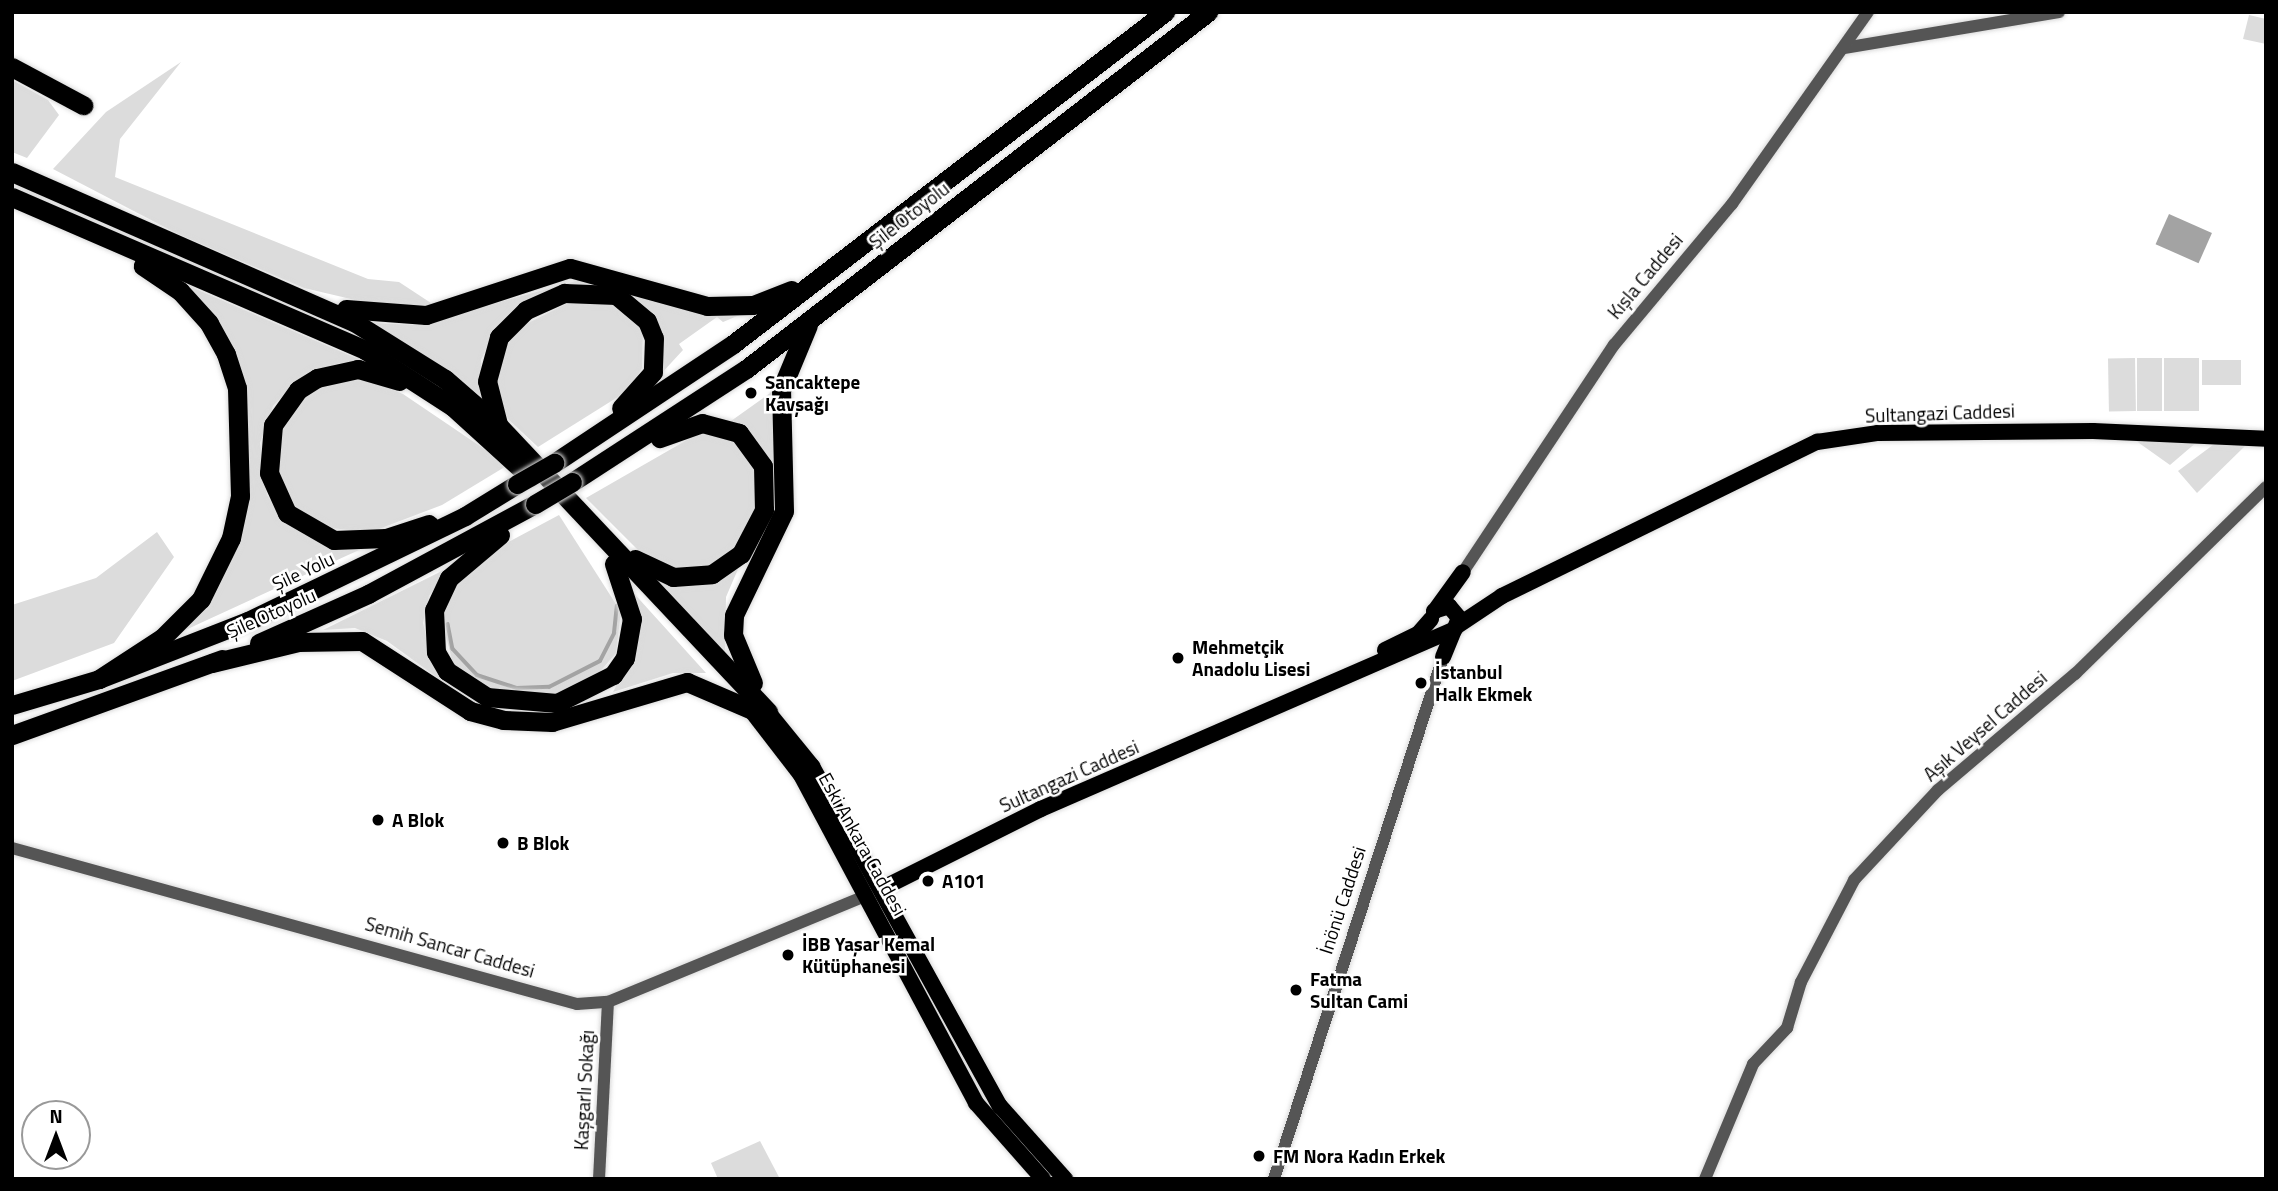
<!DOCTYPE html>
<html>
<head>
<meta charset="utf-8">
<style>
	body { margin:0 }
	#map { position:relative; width:2278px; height:1191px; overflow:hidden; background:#fff; font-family:"Titillium Web",sans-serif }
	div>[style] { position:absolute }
	.green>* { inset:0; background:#dcdcdc; transform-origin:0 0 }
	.water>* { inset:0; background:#a3a3a3; transform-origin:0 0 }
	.stream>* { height:3.5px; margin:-1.75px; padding:0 1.75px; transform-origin:1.75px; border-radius:1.75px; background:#a3a3a3 }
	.roads { filter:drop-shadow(0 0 2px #dbdbdb) drop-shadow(0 0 2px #dbdbdb) }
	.minor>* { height:12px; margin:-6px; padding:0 6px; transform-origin:6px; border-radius:6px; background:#555 }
	.major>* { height:16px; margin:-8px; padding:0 8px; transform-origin:8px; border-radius:8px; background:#000 }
	.highway>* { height:19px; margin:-9.5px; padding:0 9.5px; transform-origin:9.5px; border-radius:9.5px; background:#000 }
	.bridges { filter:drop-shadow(0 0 2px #dbdbdb) drop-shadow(0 0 2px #dbdbdb) }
	.highway-bridge>* { height:19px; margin:-9.5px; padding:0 9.5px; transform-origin:9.5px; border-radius:9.5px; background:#000 }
	.dots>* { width:19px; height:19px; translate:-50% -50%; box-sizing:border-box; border:4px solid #fff; border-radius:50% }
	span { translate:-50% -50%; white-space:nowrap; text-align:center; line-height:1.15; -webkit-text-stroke:5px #fff; paint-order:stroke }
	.street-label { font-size:19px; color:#000 }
	.poi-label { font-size:19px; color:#000; font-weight:700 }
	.left { translate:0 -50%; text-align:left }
	.frame { position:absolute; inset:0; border:14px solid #000; pointer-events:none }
	.north { position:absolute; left:21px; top:1100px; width:70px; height:70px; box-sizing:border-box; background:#fff; border:2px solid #999; border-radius:50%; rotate:0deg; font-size:19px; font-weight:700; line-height:28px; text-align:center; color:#000 }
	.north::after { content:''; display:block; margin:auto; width:24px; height:32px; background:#000; clip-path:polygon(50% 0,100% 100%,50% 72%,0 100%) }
</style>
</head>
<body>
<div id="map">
	<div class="green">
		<div style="clip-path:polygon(2249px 15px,2266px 19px,2266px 44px,2243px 39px)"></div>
		<div style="clip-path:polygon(181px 62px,120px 139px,115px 177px,368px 279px,399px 282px,434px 305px,385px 307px,304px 288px,178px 234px,53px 169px,106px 112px)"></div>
		<div style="clip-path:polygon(12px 80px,48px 100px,59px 115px,27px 158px,12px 152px)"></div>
		<div style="clip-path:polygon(580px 280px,613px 286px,687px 309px,742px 314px,723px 322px,717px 317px,679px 344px,683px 350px,659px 376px,661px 338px,641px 303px,613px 286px,550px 290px,515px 308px,497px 327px,481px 360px,482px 397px,372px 323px,416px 325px)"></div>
		<div style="clip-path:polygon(184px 284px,365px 362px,339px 363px,299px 379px,273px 406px,260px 443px,267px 495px,283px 518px,321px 543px,359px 550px,181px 632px,246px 501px,249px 452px,246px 406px)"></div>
		<div style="clip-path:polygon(576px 299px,613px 304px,643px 328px,642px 368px,629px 390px,538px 447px,509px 420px,496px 397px,498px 358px,520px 327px)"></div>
		<div style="left:2135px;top:358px;width:53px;height:27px;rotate:89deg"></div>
		<div style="left:2162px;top:358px;width:53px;height:25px;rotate:90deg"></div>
		<div style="left:2164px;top:358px;width:35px;height:53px"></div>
		<div style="left:2202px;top:360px;width:39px;height:25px"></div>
		<div style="clip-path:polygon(775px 377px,779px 469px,773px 470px,756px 439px,731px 421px,773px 391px)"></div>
		<div style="clip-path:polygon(370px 380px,403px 394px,508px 465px,442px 505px,371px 532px,320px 527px,289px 503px,276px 465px,284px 420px,297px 402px,329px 381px)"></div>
		<div style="clip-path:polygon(706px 429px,730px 436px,758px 474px,756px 510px,737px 547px,715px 565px,677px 570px,646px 558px,586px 498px)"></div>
		<div style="clip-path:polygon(2132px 438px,2198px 441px,2170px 465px)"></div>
		<div style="clip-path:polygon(2217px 442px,2245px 446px,2197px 493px,2178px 471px)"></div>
		<div style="clip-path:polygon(559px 515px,621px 612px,616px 653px,598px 674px,556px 694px,487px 688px,453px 664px,441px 616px,458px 579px,503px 545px)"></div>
		<div style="clip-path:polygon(157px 532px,174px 557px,114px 643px,12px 681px,12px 605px,96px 578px)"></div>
		<div style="clip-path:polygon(450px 567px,429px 596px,423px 623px,433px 664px,449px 686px,387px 641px,355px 628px,323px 630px)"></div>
		<div style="clip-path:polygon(738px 569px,726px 597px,725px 653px,656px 578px,696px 586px)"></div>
		<div style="clip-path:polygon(630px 589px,706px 673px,673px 673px,613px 692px,620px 678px)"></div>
		<div style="clip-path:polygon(760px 1141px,780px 1179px,718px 1179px,711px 1163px)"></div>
	</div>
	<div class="water">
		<div style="left:2169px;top:214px;width:47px;height:33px;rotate:24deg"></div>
	</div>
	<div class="stream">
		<div style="left:448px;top:624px;width:25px;rotate:79deg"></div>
		<div style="left:453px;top:649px;width:35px;rotate:47deg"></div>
		<div style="left:477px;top:675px;width:42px;rotate:18deg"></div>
		<div style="left:517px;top:688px;width:32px;rotate:-2deg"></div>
		<div style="left:549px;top:687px;width:57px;rotate:-27deg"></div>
		<div style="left:600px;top:661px;width:31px;rotate:-63deg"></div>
		<div style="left:614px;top:633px;width:27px;rotate:-84deg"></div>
	</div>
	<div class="roads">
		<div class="minor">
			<div style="left:1844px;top:48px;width:218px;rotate:-9.5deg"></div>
			<div style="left:1463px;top:572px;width:273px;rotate:-56.4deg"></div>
			<div style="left:1614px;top:345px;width:184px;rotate:-50.1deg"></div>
			<div style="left:1732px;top:204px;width:235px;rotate:-54.7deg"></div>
			<div style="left:12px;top:848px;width:586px;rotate:15.44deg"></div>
			<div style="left:577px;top:1004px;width:31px;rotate:-4deg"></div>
			<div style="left:608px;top:1002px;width:280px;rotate:-22.4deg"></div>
			<div style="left:599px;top:1179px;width:177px;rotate:-87.1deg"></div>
			<div style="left:1274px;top:1179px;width:549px;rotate:-72.06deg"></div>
			<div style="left:1705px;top:1179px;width:125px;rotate:-67.3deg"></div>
			<div style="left:1753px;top:1064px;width:50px;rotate:-46.6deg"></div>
			<div style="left:1787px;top:1028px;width:48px;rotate:-73.1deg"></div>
			<div style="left:1801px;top:982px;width:115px;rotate:-62.5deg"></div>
			<div style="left:1854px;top:880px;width:123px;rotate:-47deg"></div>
			<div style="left:1938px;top:790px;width:180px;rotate:-40.3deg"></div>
			<div style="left:2075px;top:674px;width:267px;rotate:-44.4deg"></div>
		</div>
		<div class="major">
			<div style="left:1434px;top:611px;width:16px;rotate:-18deg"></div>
			<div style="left:1449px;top:606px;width:16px;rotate:50deg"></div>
			<div style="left:1459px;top:618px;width:42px;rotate:112.3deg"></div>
			<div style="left:1434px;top:612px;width:49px;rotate:-54.1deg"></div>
			<div style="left:1457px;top:626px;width:54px;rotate:-33.7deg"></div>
			<div style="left:1502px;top:596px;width:351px;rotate:-26.1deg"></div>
			<div style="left:1817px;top:442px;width:62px;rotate:-8.4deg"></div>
			<div style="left:1878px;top:433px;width:215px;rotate:-0.5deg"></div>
			<div style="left:2093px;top:431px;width:173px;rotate:2.6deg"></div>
			<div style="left:1385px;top:650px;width:37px;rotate:-26deg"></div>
			<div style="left:1418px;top:634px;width:20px;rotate:-49deg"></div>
			<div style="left:750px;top:709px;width:83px;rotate:52.3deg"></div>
			<div style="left:801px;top:775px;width:372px;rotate:61.9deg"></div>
			<div style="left:976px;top:1103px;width:101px;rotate:48.6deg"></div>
			<div style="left:768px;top:712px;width:70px;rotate:50.8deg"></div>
			<div style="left:812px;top:766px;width:389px;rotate:61.1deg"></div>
			<div style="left:1000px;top:1106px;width:98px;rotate:48.3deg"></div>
			<div style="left:883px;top:888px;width:177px;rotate:-26.6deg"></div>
			<div style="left:1041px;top:809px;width:451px;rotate:-23.5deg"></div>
		</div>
		<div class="highway">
			<div style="left:12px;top:67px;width:81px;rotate:28.2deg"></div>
			<div style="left:12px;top:172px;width:373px;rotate:23.7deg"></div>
			<div style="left:354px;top:322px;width:107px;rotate:32.1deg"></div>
			<div style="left:445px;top:379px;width:70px;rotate:41deg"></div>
			<div style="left:498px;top:425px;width:394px;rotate:46.7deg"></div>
			<div style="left:12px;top:197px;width:385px;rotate:23.4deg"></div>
			<div style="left:365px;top:350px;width:105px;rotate:32.9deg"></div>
			<div style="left:453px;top:407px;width:104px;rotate:42.3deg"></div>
			<div style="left:346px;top:309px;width:80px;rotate:4.3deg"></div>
			<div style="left:426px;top:315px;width:151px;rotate:-18.1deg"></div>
			<div style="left:570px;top:268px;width:142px;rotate:15.5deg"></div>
			<div style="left:707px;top:306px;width:46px;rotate:-1.2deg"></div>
			<div style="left:753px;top:305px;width:41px;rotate:-21.5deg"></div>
			<div style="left:399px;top:381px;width:43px;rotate:-163.7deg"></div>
			<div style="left:358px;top:369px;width:42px;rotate:167.6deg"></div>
			<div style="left:317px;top:378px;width:22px;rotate:148deg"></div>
			<div style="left:298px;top:390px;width:43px;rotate:125.5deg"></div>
			<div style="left:273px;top:425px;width:48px;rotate:94.8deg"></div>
			<div style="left:269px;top:473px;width:44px;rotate:65.8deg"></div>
			<div style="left:287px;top:513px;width:54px;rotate:29.9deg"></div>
			<div style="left:334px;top:540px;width:52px;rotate:-2.2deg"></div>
			<div style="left:386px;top:538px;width:45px;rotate:-18deg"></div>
			<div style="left:498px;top:424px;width:44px;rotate:-104.3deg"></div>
			<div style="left:487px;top:381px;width:46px;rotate:-74.7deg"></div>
			<div style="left:499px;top:337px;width:38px;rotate:-45deg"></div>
			<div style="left:526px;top:310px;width:42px;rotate:-24.1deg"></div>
			<div style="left:564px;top:293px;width:52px;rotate:2.2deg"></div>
			<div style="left:616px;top:295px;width:40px;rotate:40deg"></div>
			<div style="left:647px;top:321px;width:18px;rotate:68deg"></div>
			<div style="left:654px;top:338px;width:34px;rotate:92deg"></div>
			<div style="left:653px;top:372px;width:48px;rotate:131.6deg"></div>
			<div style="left:554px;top:463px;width:215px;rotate:-33.6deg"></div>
			<div style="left:733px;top:344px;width:545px;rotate:-37.54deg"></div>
			<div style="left:572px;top:482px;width:207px;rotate:-33deg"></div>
			<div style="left:746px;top:369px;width:584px;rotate:-37.69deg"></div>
			<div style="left:500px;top:535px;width:67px;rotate:139.9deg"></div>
			<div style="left:449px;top:578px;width:35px;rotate:115deg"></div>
			<div style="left:434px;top:610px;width:42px;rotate:87.3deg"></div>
			<div style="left:436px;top:652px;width:22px;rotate:60deg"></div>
			<div style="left:447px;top:671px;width:48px;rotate:33deg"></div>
			<div style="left:487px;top:697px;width:70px;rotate:4.9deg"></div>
			<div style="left:557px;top:703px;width:63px;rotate:-26.6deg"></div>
			<div style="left:613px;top:675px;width:21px;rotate:-55deg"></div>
			<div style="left:625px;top:658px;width:40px;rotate:-80deg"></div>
			<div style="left:632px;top:619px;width:58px;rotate:-108.1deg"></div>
			<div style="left:635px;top:559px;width:42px;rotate:25.3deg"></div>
			<div style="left:673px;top:577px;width:39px;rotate:-4deg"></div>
			<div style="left:712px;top:574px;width:35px;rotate:-35deg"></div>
			<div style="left:741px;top:554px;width:50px;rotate:-62.4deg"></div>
			<div style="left:764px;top:510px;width:44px;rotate:-91.3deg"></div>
			<div style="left:763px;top:466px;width:41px;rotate:-126deg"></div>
			<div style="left:739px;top:433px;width:38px;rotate:-165deg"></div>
			<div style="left:702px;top:423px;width:45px;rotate:160.3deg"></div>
			<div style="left:259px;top:643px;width:120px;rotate:-24.2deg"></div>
			<div style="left:368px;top:594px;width:190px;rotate:-28.3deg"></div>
			<div style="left:212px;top:663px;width:89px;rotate:-13.7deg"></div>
			<div style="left:298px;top:642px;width:64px;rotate:-0.9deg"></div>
			<div style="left:362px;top:641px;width:129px;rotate:32.9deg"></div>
			<div style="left:470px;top:711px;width:34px;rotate:15deg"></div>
			<div style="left:503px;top:720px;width:49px;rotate:2.3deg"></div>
			<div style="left:552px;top:722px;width:141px;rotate:-16.5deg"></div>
			<div style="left:687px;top:682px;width:69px;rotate:23.2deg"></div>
			<div style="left:99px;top:679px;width:75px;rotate:-33.1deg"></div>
			<div style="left:162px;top:638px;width:55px;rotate:-45deg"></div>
			<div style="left:201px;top:599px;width:68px;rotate:-63.8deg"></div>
			<div style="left:231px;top:538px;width:43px;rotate:-77.9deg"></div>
			<div style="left:240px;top:496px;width:108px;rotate:-91.6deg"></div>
			<div style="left:237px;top:388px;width:36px;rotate:-108deg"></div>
			<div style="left:226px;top:354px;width:35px;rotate:-119deg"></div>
			<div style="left:209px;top:323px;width:43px;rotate:-132.2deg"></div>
			<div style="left:180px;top:291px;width:45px;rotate:-146deg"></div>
			<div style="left:753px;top:683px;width:52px;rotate:-112.6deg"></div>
			<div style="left:733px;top:635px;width:20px;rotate:-87deg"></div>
			<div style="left:734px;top:615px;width:115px;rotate:-64.3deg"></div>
			<div style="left:784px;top:511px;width:121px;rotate:-91.4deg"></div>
			<div style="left:781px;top:390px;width:70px;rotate:-67.4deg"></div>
			<div style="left:12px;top:705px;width:91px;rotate:-16.6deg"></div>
			<div style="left:99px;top:679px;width:160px;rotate:-21.3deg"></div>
			<div style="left:248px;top:621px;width:241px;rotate:-25.8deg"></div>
			<div style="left:465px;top:516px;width:61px;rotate:-31.6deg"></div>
			<div style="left:12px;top:735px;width:223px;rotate:-19.9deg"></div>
		</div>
	</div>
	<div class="bridges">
		<div class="highway-bridge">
			<div style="left:517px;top:484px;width:43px;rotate:-29.6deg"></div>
			<div style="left:535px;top:504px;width:43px;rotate:-30.7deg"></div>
		</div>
	</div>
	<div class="dots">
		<div style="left:751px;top:393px;background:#000"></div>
		<div style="left:1178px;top:658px;background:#000"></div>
		<div style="left:1421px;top:683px;background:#000"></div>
		<div style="left:378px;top:820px;background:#000"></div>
		<div style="left:503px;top:843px;background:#000"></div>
		<div style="left:928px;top:881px;background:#000"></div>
		<div style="left:788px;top:955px;background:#000"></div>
		<div style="left:1296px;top:990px;background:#000"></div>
		<div style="left:1259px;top:1156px;background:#000"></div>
	</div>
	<div class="street-label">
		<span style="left:909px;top:215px;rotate:-38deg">Şile Otoyolu</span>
		<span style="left:1645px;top:276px;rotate:-50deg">Kışla Caddesi</span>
		<span style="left:1940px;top:413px;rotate:-2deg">Sultangazi Caddesi</span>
		<span style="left:303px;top:571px;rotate:-25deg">Şile Yolu</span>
		<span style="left:271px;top:613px;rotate:-24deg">Şile Otoyolu</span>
		<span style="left:1985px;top:726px;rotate:-41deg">Aşık Veysel Caddesi</span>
		<span style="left:1069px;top:776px;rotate:-24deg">Sultangazi Caddesi</span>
		<span style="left:863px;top:844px;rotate:61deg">Eski Ankara Caddesi</span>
		<span style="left:1342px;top:900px;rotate:-72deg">İnönü Caddesi</span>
		<span style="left:450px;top:947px;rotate:16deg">Semih Sancar Caddesi</span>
		<span style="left:584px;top:1090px;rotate:-87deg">Kaşgarlı Sokağı</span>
	</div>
	<div class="poi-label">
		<span class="left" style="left:765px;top:393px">Sancaktepe<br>Kavşağı</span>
		<span class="left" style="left:1192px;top:658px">Mehmetçik<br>Anadolu Lisesi</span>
		<span class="left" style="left:1435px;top:683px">İstanbul<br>Halk Ekmek</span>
		<span class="left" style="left:392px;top:820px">A Blok</span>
		<span class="left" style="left:517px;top:843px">B Blok</span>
		<span class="left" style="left:942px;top:881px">A101</span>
		<span class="left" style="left:802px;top:955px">İBB Yaşar Kemal<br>Kütüphanesi</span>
		<span class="left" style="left:1310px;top:990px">Fatma<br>Sultan Cami</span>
		<span class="left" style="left:1273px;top:1156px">FM Nora Kadın Erkek</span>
	</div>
	<div class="frame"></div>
	<div class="north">N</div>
</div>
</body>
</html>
